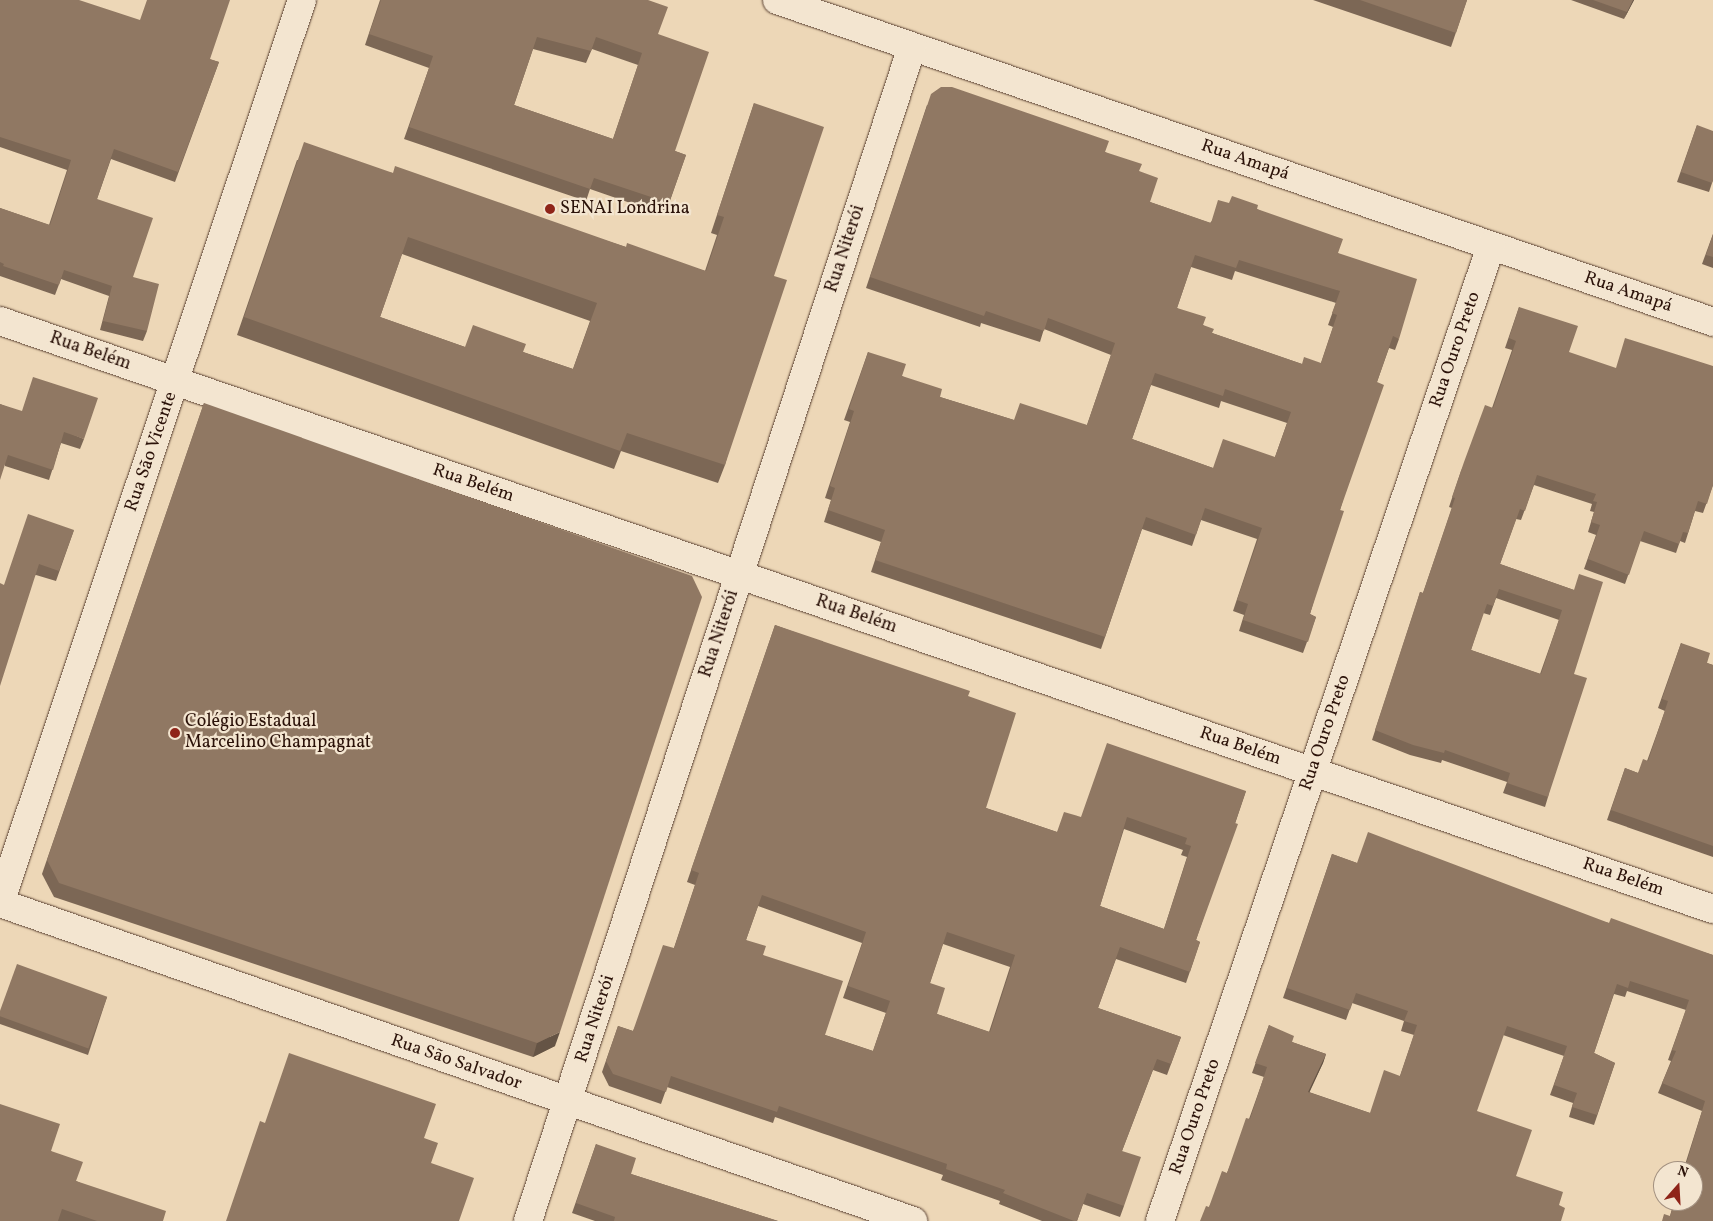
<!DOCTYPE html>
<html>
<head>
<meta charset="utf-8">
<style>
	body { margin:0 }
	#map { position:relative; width:1713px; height:1221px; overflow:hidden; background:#edd7b7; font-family:Vollkorn,serif }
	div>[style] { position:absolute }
	.roads { filter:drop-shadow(0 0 1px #5c4334) drop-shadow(0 0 1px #5c4334) }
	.minor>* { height:28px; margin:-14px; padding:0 14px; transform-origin:14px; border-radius:14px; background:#f3e5d0 }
	.wall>* { inset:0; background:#7c6755 }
	.shaded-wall>* { inset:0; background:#655445 }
	.building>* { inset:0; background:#907863; transform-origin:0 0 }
	.dots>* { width:14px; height:14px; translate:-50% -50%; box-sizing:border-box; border:2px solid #f3e5d0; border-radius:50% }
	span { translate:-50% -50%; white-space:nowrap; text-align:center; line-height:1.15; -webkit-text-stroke:4.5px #f3e5d0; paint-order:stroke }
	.street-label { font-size:18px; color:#2b1209 }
	.poi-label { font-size:18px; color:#2b1209 }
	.left { translate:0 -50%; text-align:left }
	.north { position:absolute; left:1653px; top:1161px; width:50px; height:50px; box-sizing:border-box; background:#f3e5d0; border:1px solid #a39180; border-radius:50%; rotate:19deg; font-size:14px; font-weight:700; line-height:20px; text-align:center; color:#2b1209 }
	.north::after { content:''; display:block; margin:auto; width:18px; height:22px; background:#8f2418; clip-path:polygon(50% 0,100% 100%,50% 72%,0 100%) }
</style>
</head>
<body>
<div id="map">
	<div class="roads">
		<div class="minor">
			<div style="left:777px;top:0;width:990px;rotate:18.98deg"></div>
			<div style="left:0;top:321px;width:1811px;rotate:18.95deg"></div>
			<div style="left:0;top:903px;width:967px;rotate:19.2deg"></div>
			<div style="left:0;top:903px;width:952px;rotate:-71.51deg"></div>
			<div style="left:528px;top:1221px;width:1235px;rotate:-71.89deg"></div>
			<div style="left:1160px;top:1221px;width:1030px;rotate:-71.25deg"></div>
		</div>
	</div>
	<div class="wall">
		<div style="clip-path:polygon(0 0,219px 62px,175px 182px,111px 159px,97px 199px,133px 277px,147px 331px,143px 341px,100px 330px,109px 296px,61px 279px,55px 295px,0 276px,0 208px,49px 225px,67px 170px,0 147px)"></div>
		<div style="clip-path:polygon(evenodd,380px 0,658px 34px,675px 151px,686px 155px,665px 215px,590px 189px,586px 201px,404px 139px,429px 68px,365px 45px,380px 0,533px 49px,586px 63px,592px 49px,638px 65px,613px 139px,514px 105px,533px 49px)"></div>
		<div style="clip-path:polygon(1313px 0,1467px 0,1451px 47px)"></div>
		<div style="clip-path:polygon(1571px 0,1634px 0,1624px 19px)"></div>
		<div style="clip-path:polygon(evenodd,754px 103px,774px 276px,725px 465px,718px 483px,621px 451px,614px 469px,237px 335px,297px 160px,393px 173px,626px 247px,705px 271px,717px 235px,711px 233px,754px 103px,402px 254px,590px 321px,573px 369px,523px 352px,465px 347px,380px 317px,402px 254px)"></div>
		<div style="clip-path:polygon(evenodd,927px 105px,1105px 152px,1139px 171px,1150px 202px,1210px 223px,1229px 203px,1257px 209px,1338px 253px,1399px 339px,1395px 350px,1389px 348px,1377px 382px,1310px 614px,1316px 617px,1303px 653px,1239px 631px,1244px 615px,1233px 611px,1257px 539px,1201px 520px,1192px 546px,1142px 529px,1101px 649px,871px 572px,881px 542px,824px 522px,831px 500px,825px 498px,850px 422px,844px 420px,868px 352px,902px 376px,940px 397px,1014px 420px,1087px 425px,1111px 355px,1044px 329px,1040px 342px,981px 323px,980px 327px,866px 288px,927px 105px,1191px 267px,1232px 280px,1235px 271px,1336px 303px,1328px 325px,1333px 327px,1321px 363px,1302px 364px,1212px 333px,1203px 325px,1177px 308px,1191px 267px,927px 105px,1151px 385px,1219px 408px,1221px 401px,1287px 423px,1275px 457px,1213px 468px,1132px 439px,1151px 385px)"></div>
		<div style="clip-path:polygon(1697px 125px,1713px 180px,1709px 192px,1677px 182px)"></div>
		<div style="clip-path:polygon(1713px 234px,1713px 268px,1702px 264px)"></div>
		<div style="clip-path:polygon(evenodd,1519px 307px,1713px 485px,1703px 513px,1695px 511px,1685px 543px,1680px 541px,1676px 553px,1640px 541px,1625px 584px,1584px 569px,1596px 535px,1588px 532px,1594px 512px,1590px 511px,1592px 504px,1534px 485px,1521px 520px,1516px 519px,1500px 564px,1574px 590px,1574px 674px,1548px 797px,1545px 807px,1503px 793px,1507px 782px,1442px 760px,1441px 763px,1410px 755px,1372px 740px,1417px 602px,1420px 592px,1423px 593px,1452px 508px,1449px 507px,1461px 471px,1492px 408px,1512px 350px,1505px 348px,1519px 307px,1496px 598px,1559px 620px,1540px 674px,1471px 650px,1483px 613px,1490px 615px,1496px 598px)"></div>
		<div style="clip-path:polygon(204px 403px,555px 1046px,533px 1057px,54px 897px,42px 874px)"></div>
		<div style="clip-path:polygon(0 404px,84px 439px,80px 449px,61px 443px,49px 480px,5px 466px)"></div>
		<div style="clip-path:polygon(74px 530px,56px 581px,36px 575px,4px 585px)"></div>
		<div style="clip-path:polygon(evenodd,775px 625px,968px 696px,986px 808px,1057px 832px,1081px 817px,1246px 791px,1196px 940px,1200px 942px,1186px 983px,1116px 959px,1098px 1008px,1181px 1037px,1167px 1075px,1153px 1070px,1122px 1151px,1124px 1206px,1120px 1217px,1083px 1204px,1077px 1221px,1042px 1221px,999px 1204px,1000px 1201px,941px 1180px,943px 1175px,775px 1117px,773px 1123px,667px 1087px,661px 1104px,609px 1086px,602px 1072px,618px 1026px,633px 1031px,674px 948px,695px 885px,687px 882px,775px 625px,1124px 829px,1183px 850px,1181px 855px,1187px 857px,1164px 929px,1100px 906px,1124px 829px,775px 625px,758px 906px,862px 943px,843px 998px,886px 1013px,873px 1051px,825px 1035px,763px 955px,746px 940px,758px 906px,775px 625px,943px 944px,1010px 967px,989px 1032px,937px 1014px,930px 983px,943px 944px)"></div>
		<div style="clip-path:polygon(1681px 643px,1707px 663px,1713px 665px,1713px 857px,1607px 820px,1625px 768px,1638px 773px,1647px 761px,1665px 711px,1658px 708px)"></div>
		<div style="clip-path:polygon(1332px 854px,1357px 863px,1609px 923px,1713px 955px,1713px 1221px,1670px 1216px,1674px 1201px,1693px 1201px,1693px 1171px,1683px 1171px,1702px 1111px,1658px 1093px,1671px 1061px,1668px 1060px,1686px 1010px,1627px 991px,1625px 997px,1614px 994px,1594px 1053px,1615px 1063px,1594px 1125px,1569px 1117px,1573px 1103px,1550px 1095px,1564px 1056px,1503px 1035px,1209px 1207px,1227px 1173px,1249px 1119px,1264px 1077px,1252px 1073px,1269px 1025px,1292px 1042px,1326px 1054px,1323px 1063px,1309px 1092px,1370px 1113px,1400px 1076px,1414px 1035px,1401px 1031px,1404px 1021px,1352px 1003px,1346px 1020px,1283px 998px)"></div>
		<div style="clip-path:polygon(107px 997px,88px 1055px,0 1024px,0 1015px)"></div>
		<div style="clip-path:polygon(596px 1144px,631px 1174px,778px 1221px,595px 1221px,572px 1213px)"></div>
		<div style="clip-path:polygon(51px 1151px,76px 1181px,163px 1221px,0 1221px)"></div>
	</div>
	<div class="shaded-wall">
		<div style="clip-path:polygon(1633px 0,1634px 0,1624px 19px,1627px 12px)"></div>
		<div style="clip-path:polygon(560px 1032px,555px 1046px,533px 1057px,537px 1043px)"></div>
		<div style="clip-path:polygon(1326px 1054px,1323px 1063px,1305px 1102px,1308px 1092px)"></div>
	</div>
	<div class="building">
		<div style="clip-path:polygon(0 0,79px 0,140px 20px,147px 0,230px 0,210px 59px,219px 62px,178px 172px,114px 149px,97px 199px,153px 218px,133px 277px,159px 284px,147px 331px,103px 321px,112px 286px,64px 270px,59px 285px,3px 266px,4px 264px,0 262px,0 208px,50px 225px,71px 160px,0 137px)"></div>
		<div style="clip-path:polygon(evenodd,381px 0,648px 0,668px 7px,658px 34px,709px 52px,675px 151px,686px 155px,669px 203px,594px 178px,590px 189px,409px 127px,433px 56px,369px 34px,381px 0,537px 37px,591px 51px,596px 37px,642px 53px,613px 139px,514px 105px,537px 37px)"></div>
		<div style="clip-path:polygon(1360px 0,1467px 0,1456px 33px)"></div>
		<div style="clip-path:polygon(1593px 0,1633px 0,1627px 12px)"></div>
		<div style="clip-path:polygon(evenodd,941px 87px,952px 87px,1109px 141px,1105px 152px,1142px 164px,1139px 171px,1158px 178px,1150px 202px,1211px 223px,1218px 200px,1229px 203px,1232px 196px,1258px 205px,1257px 209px,1343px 239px,1338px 253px,1417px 279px,1399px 339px,1393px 336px,1377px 382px,1384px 385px,1340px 510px,1344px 511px,1310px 614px,1316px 617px,1308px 642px,1243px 620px,1248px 604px,1237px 600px,1262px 528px,1205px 508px,1196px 535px,1146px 517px,1105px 637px,875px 560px,885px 530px,828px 510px,835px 488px,830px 486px,854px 411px,849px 409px,868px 352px,906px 364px,902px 376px,942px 389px,940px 397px,1014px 420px,1020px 403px,1087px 425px,1115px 343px,1048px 318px,1044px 331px,986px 311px,984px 316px,870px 277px,931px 94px,941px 87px,1195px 255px,1236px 268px,1239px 260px,1340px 291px,1332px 313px,1337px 315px,1321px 363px,1304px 357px,1302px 364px,1212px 333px,1214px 329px,1203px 325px,1206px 317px,1177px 308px,1195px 255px,941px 87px,1155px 373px,1223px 396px,1225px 389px,1291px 412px,1275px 457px,1223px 439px,1213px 468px,1132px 439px,1155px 373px)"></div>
		<div style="clip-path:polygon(evenodd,754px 103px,824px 127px,774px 276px,787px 280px,725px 465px,627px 433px,620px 451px,244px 317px,304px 142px,393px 173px,395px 166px,626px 247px,627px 243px,706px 271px,724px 217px,717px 215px,754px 103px,408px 237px,597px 303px,573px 369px,523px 352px,526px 344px,473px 325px,465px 347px,380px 317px,408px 237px)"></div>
		<div style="clip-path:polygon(1697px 125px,1713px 131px,1713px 180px,1712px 183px,1681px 172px)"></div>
		<div style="clip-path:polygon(1713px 234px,1713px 257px,1706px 255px)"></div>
		<div style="clip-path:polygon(evenodd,1519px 307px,1578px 326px,1569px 352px,1616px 368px,1625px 338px,1713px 366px,1713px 485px,1707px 504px,1698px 501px,1688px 533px,1683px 532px,1679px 544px,1644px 531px,1629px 575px,1588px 559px,1600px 525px,1591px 522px,1597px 502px,1593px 501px,1596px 494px,1537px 475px,1525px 511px,1520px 509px,1500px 564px,1574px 590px,1579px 574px,1603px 582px,1574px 674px,1587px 678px,1548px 797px,1507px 783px,1510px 773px,1445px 750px,1444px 753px,1413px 745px,1375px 730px,1420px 592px,1423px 593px,1455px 498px,1452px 497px,1464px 462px,1485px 405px,1493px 408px,1516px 341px,1509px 338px,1519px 307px,1499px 589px,1562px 610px,1541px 674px,1471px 650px,1487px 604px,1493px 606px,1499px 589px)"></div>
		<div style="clip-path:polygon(33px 377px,98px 398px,84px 439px,64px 432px,53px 470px,8px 455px,0 480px,0 404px,22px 411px)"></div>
		<div style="clip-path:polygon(204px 403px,692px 576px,702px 597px,560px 1032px,537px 1043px,59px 883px,47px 860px)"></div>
		<div style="clip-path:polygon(28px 514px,74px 530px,59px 571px,39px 564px,0 686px,0 583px,4px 585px)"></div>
		<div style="clip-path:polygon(evenodd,775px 625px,970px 691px,968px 696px,1016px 713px,986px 808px,1057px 832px,1064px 812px,1081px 817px,1107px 743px,1246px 791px,1235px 823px,1238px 824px,1196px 940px,1200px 942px,1190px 972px,1120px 947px,1098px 1008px,1181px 1037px,1171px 1064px,1157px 1059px,1122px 1151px,1141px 1157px,1124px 1206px,1087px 1193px,1077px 1221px,1074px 1221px,1003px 1193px,1005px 1190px,946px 1169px,947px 1164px,779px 1106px,777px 1112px,671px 1076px,666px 1092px,613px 1074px,606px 1061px,618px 1026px,633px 1031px,663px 945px,674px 948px,699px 873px,691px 870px,775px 625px,1127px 817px,1187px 838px,1185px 844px,1191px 846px,1164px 929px,1100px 906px,1127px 817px,775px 625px,762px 895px,866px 932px,848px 986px,890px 1001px,873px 1051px,825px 1035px,843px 981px,763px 955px,766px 946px,746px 940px,762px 895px,775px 625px,947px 932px,1015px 955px,990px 1032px,937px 1014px,945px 988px,930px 983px,947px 932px)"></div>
		<div style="clip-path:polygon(1681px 643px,1710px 653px,1707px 663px,1713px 665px,1713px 846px,1611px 810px,1625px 768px,1638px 773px,1643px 759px,1648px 761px,1668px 701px,1662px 699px)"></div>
		<div style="clip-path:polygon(1368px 832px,1609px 923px,1611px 918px,1713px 955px,1713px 1221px,1662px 1221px,1664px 1214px,1670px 1216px,1675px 1201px,1693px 1201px,1693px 1171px,1684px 1171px,1705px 1101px,1662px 1083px,1676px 1051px,1672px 1050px,1689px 1000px,1630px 981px,1628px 988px,1617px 984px,1594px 1053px,1615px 1063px,1597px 1115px,1572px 1107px,1577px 1093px,1554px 1085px,1567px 1046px,1507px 1026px,1477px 1111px,1532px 1130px,1516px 1176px,1563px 1192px,1559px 1205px,1565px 1208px,1561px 1221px,1200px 1221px,1206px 1206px,1209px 1207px,1222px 1171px,1227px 1173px,1246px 1118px,1250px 1119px,1267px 1067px,1255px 1063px,1269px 1025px,1294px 1036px,1292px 1042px,1326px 1054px,1308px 1092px,1370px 1113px,1384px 1070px,1400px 1076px,1417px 1025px,1404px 1021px,1408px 1011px,1356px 993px,1350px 1010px,1287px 988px,1332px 854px,1357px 863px)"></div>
		<div style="left:17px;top:964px;width:96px;height:55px;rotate:20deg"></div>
		<div style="clip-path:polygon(289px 1053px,436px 1104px,424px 1138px,438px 1143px,431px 1163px,474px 1178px,459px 1221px,226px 1221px,260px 1121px,265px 1123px)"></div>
		<div style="clip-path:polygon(0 1104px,60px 1124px,51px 1151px,83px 1162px,76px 1181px,166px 1211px,163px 1221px,97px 1221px,62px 1209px,58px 1221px,0 1221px)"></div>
		<div style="clip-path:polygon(596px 1144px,636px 1158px,631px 1174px,778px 1221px,614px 1221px,615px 1217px,576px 1203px)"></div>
	</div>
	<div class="dots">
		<div style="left:550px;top:209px;background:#8f2418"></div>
		<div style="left:175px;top:733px;background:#8f2418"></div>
	</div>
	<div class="street-label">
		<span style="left:1245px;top:161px;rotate:19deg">Rua Amapá</span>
		<span style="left:846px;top:249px;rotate:-72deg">Rua Niterói</span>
		<span style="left:1628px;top:293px;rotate:19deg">Rua Amapá</span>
		<span style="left:1456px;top:350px;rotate:-71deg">Rua Ouro Preto</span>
		<span style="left:90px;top:352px;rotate:19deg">Rua Belém</span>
		<span style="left:152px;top:452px;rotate:-71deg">Rua São Vicente</span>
		<span style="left:473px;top:484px;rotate:19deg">Rua Belém</span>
		<span style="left:856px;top:615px;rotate:19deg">Rua Belém</span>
		<span style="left:720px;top:634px;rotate:-72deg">Rua Niterói</span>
		<span style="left:1326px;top:733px;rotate:-71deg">Rua Ouro Preto</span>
		<span style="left:1240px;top:747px;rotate:19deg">Rua Belém</span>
		<span style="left:1623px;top:878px;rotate:19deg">Rua Belém</span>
		<span style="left:596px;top:1019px;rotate:-72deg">Rua Niterói</span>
		<span style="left:456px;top:1063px;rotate:19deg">Rua São Salvador</span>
		<span style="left:1196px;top:1117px;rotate:-71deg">Rua Ouro Preto</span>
	</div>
	<div class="poi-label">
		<span class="left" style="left:560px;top:209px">SENAI Londrina</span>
		<span class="left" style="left:185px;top:733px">Colégio Estadual<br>Marcelino Champagnat</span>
	</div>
	<div class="north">N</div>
</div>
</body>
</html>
